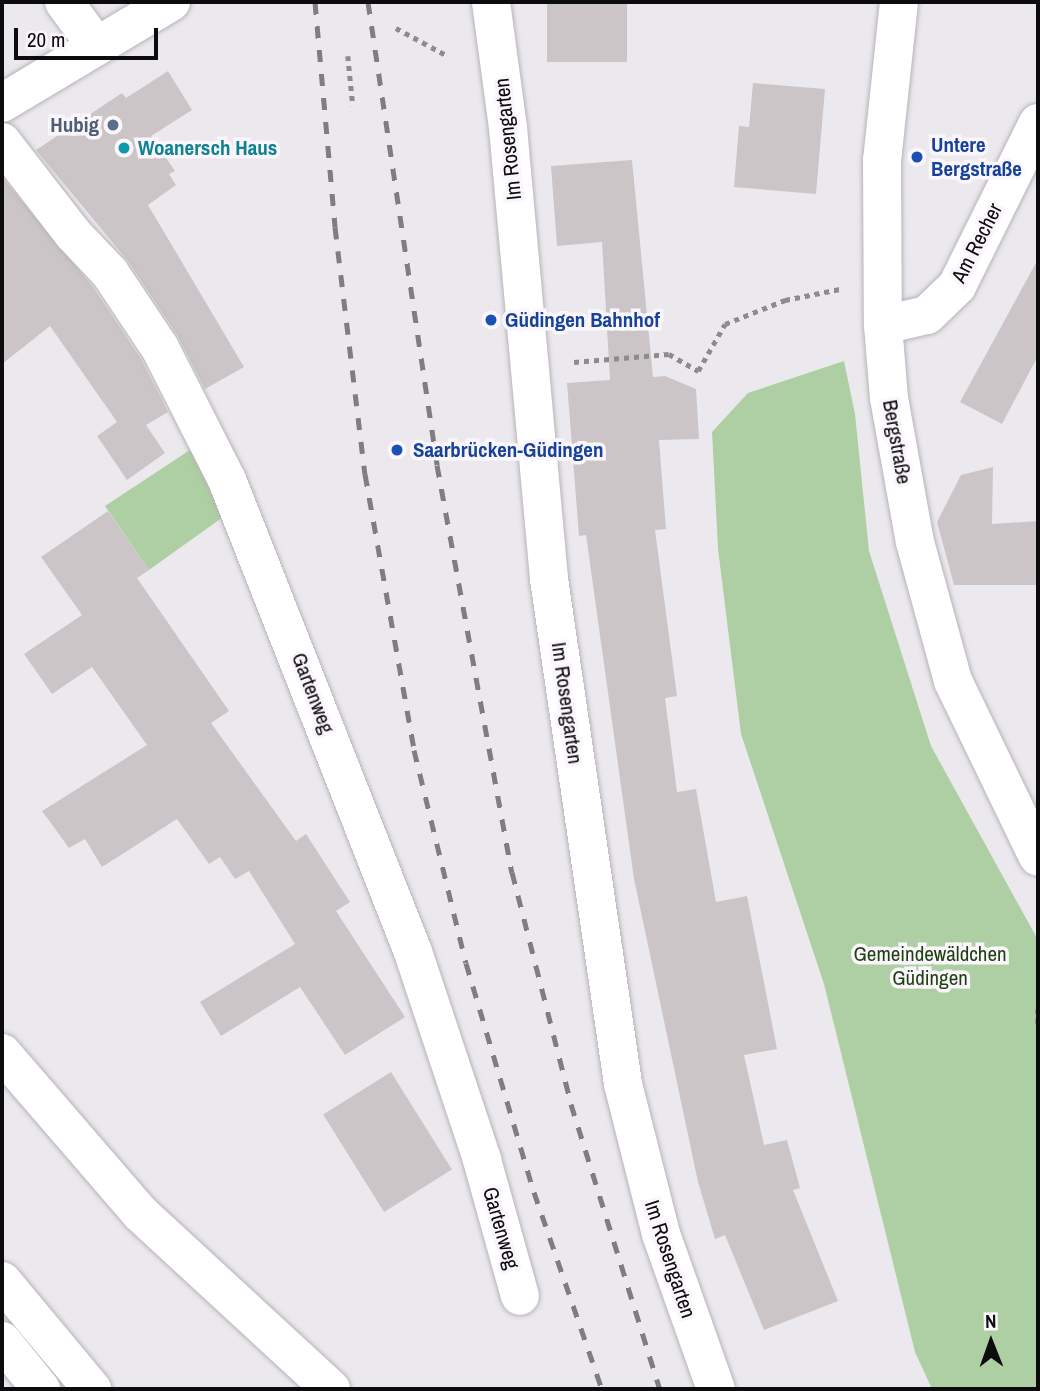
<!DOCTYPE html>
<html>
<head>
<meta charset="utf-8">
<style>
	body { margin:0 }
	#map { position:relative; width:1040px; height:1391px; overflow:hidden; background:#ece9ee; font-family:"Archivo Narrow",sans-serif }
	div>[style] { position:absolute }
	.green>* { inset:0; background:#aecfa3 }
	.building>* { inset:0; background:#cbc5c7; transform-origin:0 0 }
	.path>* { height:4.5px; margin-top:-2.25px; transform-origin:0; background:repeating-linear-gradient(90deg,#8d8b8e 0 5px,transparent 0 10px) }
	.roads { filter:drop-shadow(0 0 2px #b6b3b8) drop-shadow(0 0 2px #b6b3b8) }
	.minor>* { height:38px; margin:-19px; padding:0 19px; transform-origin:19px; border-radius:19px; background:#fff }
	.major>* { height:38px; margin:-19px; padding:0 19px; transform-origin:19px; border-radius:19px; background:#fff }
	.rail>* { height:5px; margin-top:-2.5px; transform-origin:0; background:repeating-linear-gradient(90deg,#7f7d81 0 12px,transparent 0 24px) }
	.dots>* { width:19px; height:19px; translate:-50% -50%; box-sizing:border-box; border:4px solid #faf6fc; border-radius:50% }
	span { translate:-50% -50%; white-space:nowrap; text-align:center; line-height:1.15; -webkit-text-stroke:7px #faf6fc; paint-order:stroke }
	.service-label { font-size:21px; color:#4e5e75; font-weight:700 }
	.right { translate:-100% -50%; text-align:right }
	.street-label { font-size:21px; color:#0c0b0d }
	.transit-label { font-size:21px; color:#164399; font-weight:700 }
	.left { translate:0 -50%; text-align:left }
	.culture-label { font-size:21px; color:#0d838f; font-weight:700 }
	.park-label { font-size:21px; color:#1c3f0d }
	.frame { position:absolute; inset:0; border:4px solid #0c0b0d; pointer-events:none }
	.north { position:absolute; left:956px; top:1307px; width:70px; height:70px; -webkit-text-stroke:5px #faf6fc; paint-order:stroke; rotate:359deg; font-size:19px; font-weight:700; line-height:28px; text-align:center; color:#0c0b0d }
	.north::after { content:''; display:block; margin:auto; width:24px; height:32px; background:#0c0b0d; clip-path:polygon(50% 0,100% 100%,50% 72%,0 100%) }
	.scale { position:absolute; left:14px; top:28px; width:144px; height:32px; box-sizing:border-box; border:4px solid #0c0b0d; border-top:0; padding-left:9px; font-size:21px; line-height:24px; white-space:nowrap; color:#0c0b0d; -webkit-text-stroke:5px #faf6fc; paint-order:stroke }
</style>
</head>
<body>
<div id="map">
	<div class="green">
		<div style="clip-path:polygon(844px 361px,855px 414px,869px 551px,931px 746px,1038px 940px,1038px 1389px,932px 1389px,915px 1352px,824px 984px,741px 734px,718px 549px,712px 432px,748px 393px)"></div>
		<div style="clip-path:polygon(196px 446px,223px 517px,149px 570px,105px 506px)"></div>
	</div>
	<div class="building">
		<div style="left:547px;top:2px;width:80px;height:60px"></div>
		<div style="clip-path:polygon(168px 71px,192px 110px,151px 136px,175px 171px,169px 174px,176px 185px,148px 205px,244px 367px,205px 389px,178px 336px,128px 261px,36px 150px,122px 93px,126px 98px)"></div>
		<div style="clip-path:polygon(753px 83px,825px 89px,816px 194px,734px 187px,739px 126px,749px 127px)"></div>
		<div style="clip-path:polygon(632px 160px,653px 377px,665px 376px,696px 389px,699px 439px,659px 440px,666px 529px,655px 530px,677px 696px,665px 698px,677px 792px,696px 789px,716px 902px,747px 896px,777px 1049px,744px 1055px,764px 1145px,787px 1140px,800px 1188px,793px 1190px,838px 1301px,764px 1330px,725px 1235px,715px 1239px,698px 1182px,634px 879px,586px 535px,579px 536px,567px 383px,610px 380px,602px 242px,557px 246px,551px 166px)"></div>
		<div style="clip-path:polygon(2px 177px,93px 287px,141px 359px,168px 412px,146px 425px,165px 453px,127px 480px,97px 436px,117px 422px,50px 326px,2px 364px)"></div>
		<div style="clip-path:polygon(1038px 259px,1038px 356px,1002px 424px,960px 402px)"></div>
		<div style="clip-path:polygon(993px 467px,992px 524px,1038px 521px,1038px 585px,954px 585px,937px 522px,961px 475px)"></div>
		<div style="clip-path:polygon(108px 511px,149px 570px,137px 578px,229px 711px,211px 723px,296px 841px,306px 834px,350px 902px,336px 911px,405px 1017px,345px 1055px,300px 987px,221px 1036px,200px 1002px,295px 944px,249px 871px,235px 879px,220px 857px,209px 864px,177px 819px,102px 867px,85px 839px,69px 848px,42px 811px,147px 745px,92px 667px,52px 694px,24px 654px,82px 615px,41px 557px)"></div>
		<div style="left:391px;top:1072px;width:115px;height:80px;rotate:58deg"></div>
	</div>
	<div class="path">
		<div style="left:396px;top:28px;width:59px;rotate:28.3deg"></div>
		<div style="left:348px;top:56px;width:50px;rotate:84.3deg"></div>
		<div style="left:574px;top:362px;width:95px;rotate:-4.8deg"></div>
		<div style="left:669px;top:354px;width:34px;rotate:30deg"></div>
		<div style="left:698px;top:371px;width:54px;rotate:-60.1deg"></div>
		<div style="left:725px;top:324px;width:65px;rotate:-21.8deg"></div>
		<div style="left:785px;top:300px;width:56px;rotate:-11.3deg"></div>
		<div style="left:1038px;top:1009px;width:15px;rotate:90deg"></div>
	</div>
	<div class="roads">
		<div class="minor">
			<div style="left:64px;top:2px;width:52px;rotate:53.6deg"></div>
			<div style="left:491px;top:2px;width:127px;rotate:82.3deg"></div>
			<div style="left:508px;top:128px;width:453px;rotate:84.8deg"></div>
			<div style="left:549px;top:579px;width:510px;rotate:81.66deg"></div>
			<div style="left:623px;top:1084px;width:155px;rotate:75.8deg"></div>
			<div style="left:661px;top:1234px;width:164px;rotate:70.5deg"></div>
			<div style="left:899px;top:2px;width:159px;rotate:96.1deg"></div>
			<div style="left:882px;top:160px;width:165px;rotate:89.7deg"></div>
			<div style="left:883px;top:325px;width:73px;rotate:85.3deg"></div>
			<div style="left:889px;top:398px;width:146px;rotate:79.8deg"></div>
			<div style="left:915px;top:542px;width:144px;rotate:74.7deg"></div>
			<div style="left:953px;top:681px;width:195px;rotate:64.2deg"></div>
			<div style="left:2px;top:142px;width:116px;rotate:52.3deg"></div>
			<div style="left:73px;top:234px;width:54px;rotate:46.5deg"></div>
			<div style="left:110px;top:273px;width:90px;rotate:56.3deg"></div>
			<div style="left:160px;top:348px;width:148px;rotate:63.1deg"></div>
			<div style="left:227px;top:480px;width:507px;rotate:68.49deg"></div>
			<div style="left:413px;top:952px;width:219px;rotate:71.6deg"></div>
			<div style="left:482px;top:1160px;width:141px;rotate:74.4deg"></div>
			<div style="left:883px;top:325px;width:45px;rotate:-12.8deg"></div>
			<div style="left:927px;top:315px;width:42px;rotate:-44deg"></div>
			<div style="left:957px;top:286px;width:182px;rotate:-63.6deg"></div>
		</div>
		<div class="major">
			<div style="left:2px;top:103px;width:197px;rotate:-30.9deg"></div>
			<div style="left:2px;top:1053px;width:211px;rotate:49.2deg"></div>
			<div style="left:140px;top:1213px;width:260px;rotate:42.7deg"></div>
			<div style="left:2px;top:1281px;width:141px;rotate:50.2deg"></div>
			<div style="left:2px;top:1341px;width:62px;rotate:50.9deg"></div>
		</div>
	</div>
	<div class="rail">
		<div style="left:315px;top:2px;width:226px;rotate:84.9deg"></div>
		<div style="left:335px;top:227px;width:249px;rotate:83.1deg"></div>
		<div style="left:365px;top:474px;width:280px;rotate:79.9deg"></div>
		<div style="left:414px;top:750px;width:219px;rotate:76.3deg"></div>
		<div style="left:466px;top:963px;width:239px;rotate:73.5deg"></div>
		<div style="left:534px;top:1192px;width:208px;rotate:71deg"></div>
		<div style="left:368px;top:2px;width:468px;rotate:81.5deg"></div>
		<div style="left:437px;top:465px;width:414px;rotate:79.6deg"></div>
		<div style="left:512px;top:872px;width:239px;rotate:75.7deg"></div>
		<div style="left:571px;top:1104px;width:299px;rotate:72.7deg"></div>
	</div>
	<div class="dots">
		<div style="left:113px;top:125px;background:#5c6f8a"></div>
		<div style="left:124px;top:148px;background:#0f9aa8"></div>
		<div style="left:917px;top:157px;background:#1a4fb4"></div>
		<div style="left:491px;top:320px;background:#1a4fb4"></div>
		<div style="left:397px;top:450px;background:#1a4fb4"></div>
	</div>
	<div class="service-label">
		<span class="right" style="left:99px;top:125px">Hubig</span>
	</div>
	<div class="street-label">
		<span style="left:508px;top:139px;rotate:-96deg">Im Rosengarten</span>
		<span style="left:977px;top:243px;rotate:-63deg">Am Recher</span>
		<span style="left:897px;top:442px;rotate:80deg">Bergstraße</span>
		<span style="left:313px;top:693px;rotate:69deg">Gartenweg</span>
		<span style="left:567px;top:703px;rotate:82deg">Im Rosengarten</span>
		<span style="left:501px;top:1228px;rotate:74deg">Gartenweg</span>
		<span style="left:670px;top:1259px;rotate:72deg">Im Rosengarten</span>
	</div>
	<div class="transit-label">
		<span class="left" style="left:931px;top:157px">Untere<br>Bergstraße</span>
		<span class="left" style="left:505px;top:320px">Güdingen Bahnhof</span>
		<span class="left" style="left:413px;top:450px">Saarbrücken-Güdingen</span>
	</div>
	<div class="culture-label">
		<span class="left" style="left:138px;top:148px">Woanersch Haus</span>
	</div>
	<div class="park-label">
		<span style="left:930px;top:966px">Gemeindewäldchen<br>Güdingen</span>
	</div>
	<div class="frame"></div>
	<div class="north">N</div>
	<div class="scale">20 m</div>
</div>
</body>
</html>
